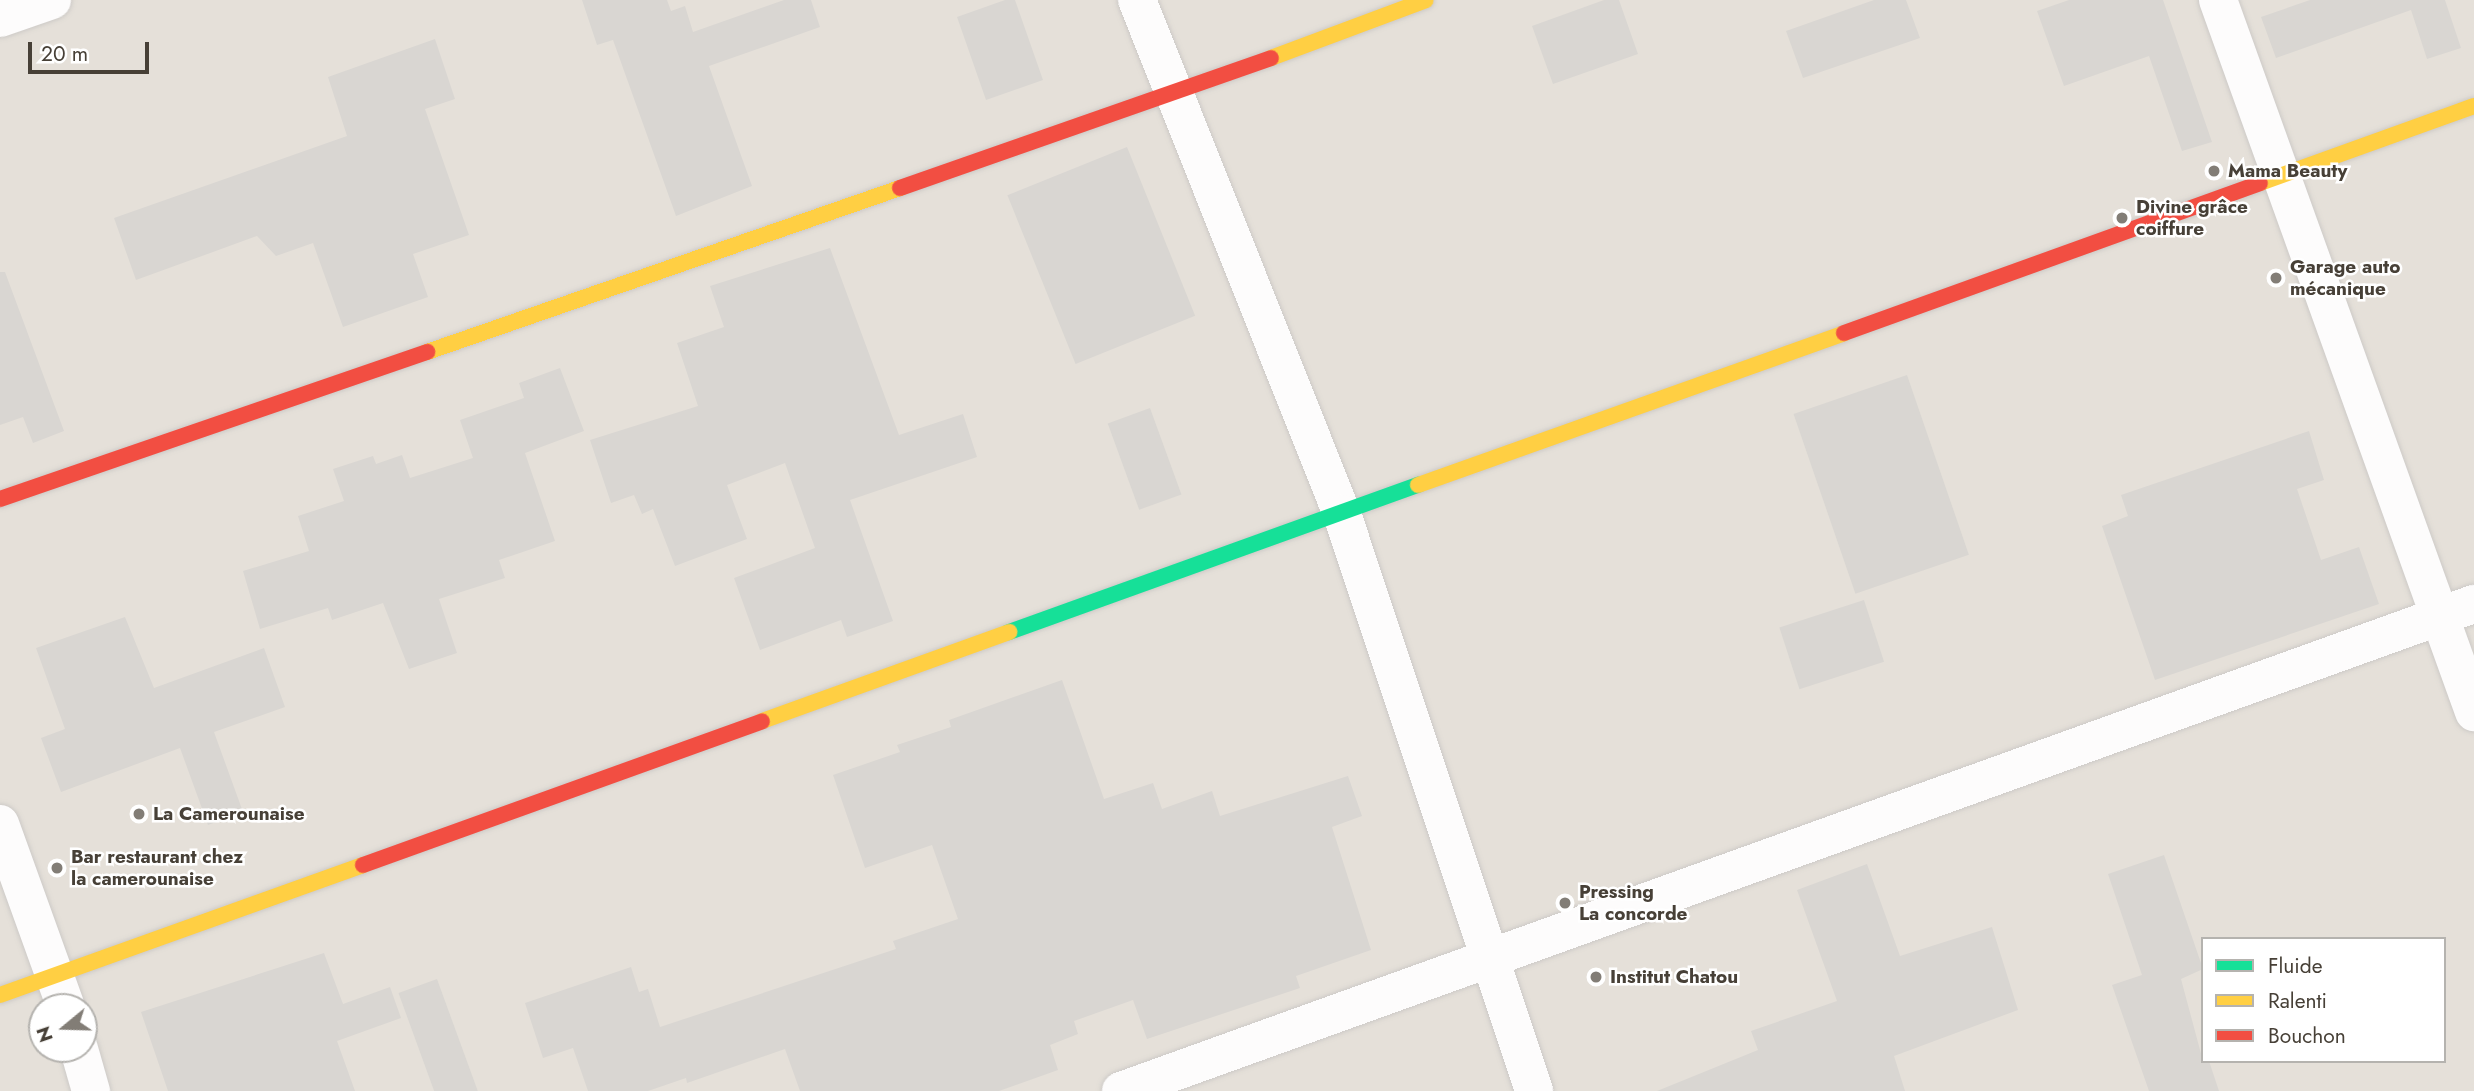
<!DOCTYPE html>
<html>
<head>
<meta charset="utf-8">
<style>
	body { margin:0 }
	#map { position:relative; width:2474px; height:1091px; overflow:hidden; background:#f1eeeb; font-family:Jost,sans-serif }
	div>[style] { position:absolute }
	.residential>* { inset:0; background:#e5e0d9 }
	.building>* { inset:0; background:#d9d6d2; transform-origin:0 0 }
	.roads { filter:drop-shadow(0 0 2px #cdcac7) drop-shadow(0 0 2px #cdcac7) }
	.street>* { height:38px; margin:-19px; padding:0 19px; transform-origin:19px; border-radius:19px; background:#fdfcfc }
	.fast>* { height:16px; margin:-8px; padding:0 8px; transform-origin:8px; border-radius:8px; background:#16e098 }
	.slow>* { height:16px; margin:-8px; padding:0 8px; transform-origin:8px; border-radius:8px; background:#ffcf43 }
	.jam>* { height:16px; margin:-8px; padding:0 8px; transform-origin:8px; border-radius:8px; background:#f24e42 }
	.dots>* { width:19px; height:19px; translate:-50% -50%; box-sizing:border-box; border:4px solid #fff; border-radius:50% }
	span { translate:-50% -50%; white-space:nowrap; text-align:center; line-height:1.15; -webkit-text-stroke:5px #fff; paint-order:stroke }
	.poi-label { font-size:19px; color:#474037; font-weight:700 }
	.left { translate:0 -50%; text-align:left }
	.legend { position:absolute; left:2201px; top:937px; width:245px; height:126px; box-sizing:border-box; background:#fff; border:2px solid #b5b3af; margin:0; padding:9px 12px; list-style:none; font-size:21px; color:#474037 }
	.legend li { display:flex; align-items:center; gap:14px; height:35px }
	.legend b { width:35px; border:2px solid #b5b3af }
	.north { position:absolute; left:28px; top:993px; width:70px; height:70px; box-sizing:border-box; background:#fff; border:2px solid #b5b3af; border-radius:50%; rotate:251deg; font-size:19px; font-weight:700; line-height:28px; text-align:center; color:#474037 }
	.north::after { content:''; display:block; margin:auto; width:24px; height:32px; background:#827d76; clip-path:polygon(50% 0,100% 100%,50% 72%,0 100%) }
	.scale { position:absolute; left:28px; top:42px; width:121px; height:32px; box-sizing:border-box; border:4px solid #474037; border-top:0; padding-left:9px; font-size:21px; line-height:24px; white-space:nowrap; color:#474037; -webkit-text-stroke:5px #fff; paint-order:stroke }
</style>
</head>
<body>
<div id="map">
	<div class="residential">
		<div style="clip-path:polygon(evenodd,0 0,2474px 0,2474px 1091px,0 1091px,0 0,2203px 939px,2444px 939px,2444px 1061px,2203px 1061px,2203px 939px,0 0,42px 1007px,84px 1007px,84px 1049px,42px 1049px,42px 1007px)"></div>
	</div>
	<div class="building">
		<div style="clip-path:polygon(582px 0,667px 0,671px 11px,685px 6px,693px 32px,784px 0,811px 0,820px 27px,709px 66px,752px 186px,676px 216px,613px 40px,597px 45px)"></div>
		<div style="clip-path:polygon(1005px 0,1015px 0,1043px 80px,986px 100px,957px 17px)"></div>
		<div style="clip-path:polygon(1604px 0,1619px 0,1638px 54px,1553px 84px,1532px 26px)"></div>
		<div style="clip-path:polygon(1874px 0,1906px 0,1920px 38px,1803px 78px,1786px 31px)"></div>
		<div style="clip-path:polygon(2069px 0,2163px 0,2212px 142px,2182px 151px,2149px 56px,2064px 86px,2037px 11px)"></div>
		<div style="clip-path:polygon(2310px 0,2445px 0,2461px 48px,2427px 59px,2411px 10px,2276px 58px,2261px 17px)"></div>
		<div style="clip-path:polygon(435px 39px,455px 99px,425px 109px,469px 235px,413px 254px,428px 297px,343px 327px,313px 243px,276px 256px,257px 236px,136px 280px,114px 218px,347px 136px,328px 77px)"></div>
		<div style="left:1127px;top:147px;width:182px;height:129px;rotate:68deg"></div>
		<div style="clip-path:polygon(830px 248px,899px 435px,963px 414px,977px 457px,850px 500px,893px 621px,847px 637px,841px 620px,760px 650px,734px 578px,815px 548px,785px 463px,727px 485px,747px 539px,675px 566px,653px 509px,642px 514px,634px 495px,611px 503px,590px 440px,698px 406px,677px 343px,724px 327px,710px 286px)"></div>
		<div style="clip-path:polygon(0 272px,5px 272px,64px 431px,33px 443px,23px 417px,0 425px)"></div>
		<div style="clip-path:polygon(560px 368px,584px 431px,525px 453px,555px 541px,499px 560px,505px 578px,439px 599px,457px 653px,409px 669px,383px 603px,332px 620px,328px 608px,260px 629px,243px 571px,309px 551px,298px 516px,344px 501px,333px 469px,373px 456px,376px 464px,402px 455px,410px 478px,473px 458px,460px 420px,524px 398px,519px 383px)"></div>
		<div style="left:1907px;top:375px;width:190px;height:120px;rotate:71deg"></div>
		<div style="left:1150px;top:408px;width:92px;height:45px;rotate:70deg"></div>
		<div style="clip-path:polygon(2309px 431px,2324px 480px,2297px 489px,2321px 560px,2359px 547px,2379px 604px,2155px 680px,2102px 526px,2128px 516px,2121px 495px)"></div>
		<div style="left:1864px;top:600px;width:65px;height:89px;rotate:72deg"></div>
		<div style="clip-path:polygon(125px 617px,154px 688px,264px 648px,285px 707px,214px 732px,243px 812px,208px 825px,180px 748px,61px 792px,41px 738px,65px 729px,36px 648px)"></div>
		<div style="clip-path:polygon(1062px 680px,1104px 799px,1153px 783px,1162px 809px,1212px 791px,1220px 816px,1348px 776px,1362px 816px,1332px 827px,1371px 950px,1296px 976px,1300px 988px,1147px 1039px,1133px 1000px,1074px 1021px,1078px 1034px,1050px 1045px,1058px 1070px,999px 1091px,800px 1091px,785px 1049px,687px 1083px,686px 1078px,648px 1091px,588px 1091px,573px 1048px,543px 1058px,525px 1003px,631px 967px,639px 992px,648px 989px,660px 1027px,896px 949px,893px 941px,958px 919px,932px 845px,865px 868px,833px 775px,900px 752px,897px 745px,951px 727px,949px 720px)"></div>
		<div style="clip-path:polygon(2164px 855px,2203px 969px,2181px 979px,2203px 1061px,2209px 1061px,2219px 1091px,2149px 1091px,2112px 985px,2142px 975px,2108px 874px)"></div>
		<div style="clip-path:polygon(1867px 864px,1900px 956px,1992px 927px,2018px 1010px,1894px 1056px,1905px 1091px,1657px 1091px,1758px 1050px,1751px 1031px,1837px 1001px,1797px 890px)"></div>
		<div style="clip-path:polygon(324px 953px,343px 1004px,390px 987px,401px 1018px,337px 1041px,355px 1091px,168px 1091px,141px 1012px)"></div>
		<div style="left:437px;top:979px;width:119px;height:41px;rotate:70deg"></div>
	</div>
	<div class="roads">
		<div class="street">
			<div style="left:1137px;top:0;width:553px;rotate:68.26deg"></div>
			<div style="left:1342px;top:514px;width:608px;rotate:71.59deg"></div>
			<div style="left:2218px;top:0;width:757px;rotate:70.22deg"></div>
			<div style="left:0;top:18px;width:55px;rotate:-19.1deg"></div>
			<div style="left:0;top:824px;width:195px;rotate:70.2deg"></div>
			<div style="left:79px;top:1049px;width:44px;rotate:74.1deg"></div>
			<div style="left:1121px;top:1091px;width:1438px;rotate:-19.8deg"></div>
		</div>
		<div class="fast">
			<div style="left:1009px;top:632px;width:435px;rotate:-19.8deg"></div>
		</div>
		<div class="slow">
			<div style="left:1271px;top:58px;width:165px;rotate:-20.5deg"></div>
			<div style="left:2260px;top:183px;width:227px;rotate:-19.8deg"></div>
			<div style="left:427px;top:352px;width:501px;rotate:-19.12deg"></div>
			<div style="left:1418px;top:485px;width:452px;rotate:-19.6deg"></div>
			<div style="left:762px;top:721px;width:263px;rotate:-19.8deg"></div>
			<div style="left:0;top:995px;width:386px;rotate:-19.7deg"></div>
		</div>
		<div class="jam">
			<div style="left:900px;top:188px;width:393px;rotate:-19.3deg"></div>
			<div style="left:1844px;top:333px;width:442px;rotate:-19.8deg"></div>
			<div style="left:0;top:499px;width:452px;rotate:-19deg"></div>
			<div style="left:363px;top:865px;width:424px;rotate:-19.8deg"></div>
		</div>
	</div>
	<div class="dots">
		<div style="left:2214px;top:171px;background:#827d76"></div>
		<div style="left:2122px;top:218px;background:#827d76"></div>
		<div style="left:2276px;top:278px;background:#827d76"></div>
		<div style="left:139px;top:814px;background:#827d76"></div>
		<div style="left:57px;top:868px;background:#827d76"></div>
		<div style="left:1565px;top:903px;background:#827d76"></div>
		<div style="left:1596px;top:977px;background:#827d76"></div>
	</div>
	<div class="poi-label">
		<span class="left" style="left:2228px;top:171px">Mama Beauty</span>
		<span class="left" style="left:2136px;top:218px">Divine grâce<br>coiffure</span>
		<span class="left" style="left:2290px;top:278px">Garage auto<br>mécanique</span>
		<span class="left" style="left:153px;top:814px">La Camerounaise</span>
		<span class="left" style="left:71px;top:868px">Bar restaurant chez<br>la camerounaise</span>
		<span class="left" style="left:1579px;top:903px">Pressing<br>La concorde</span>
		<span class="left" style="left:1610px;top:977px">Institut Chatou</span>
	</div>
	<ul class="legend">
	<li><b style="height:9px;background:#16e098"></b>Fluide</li>
	<li><b style="height:9px;background:#ffcf43"></b>Ralenti</li>
	<li><b style="height:9px;background:#f24e42"></b>Bouchon</li>
	</ul>
	<div class="north">N</div>
	<div class="scale">20 m</div>
</div>
</body>
</html>
